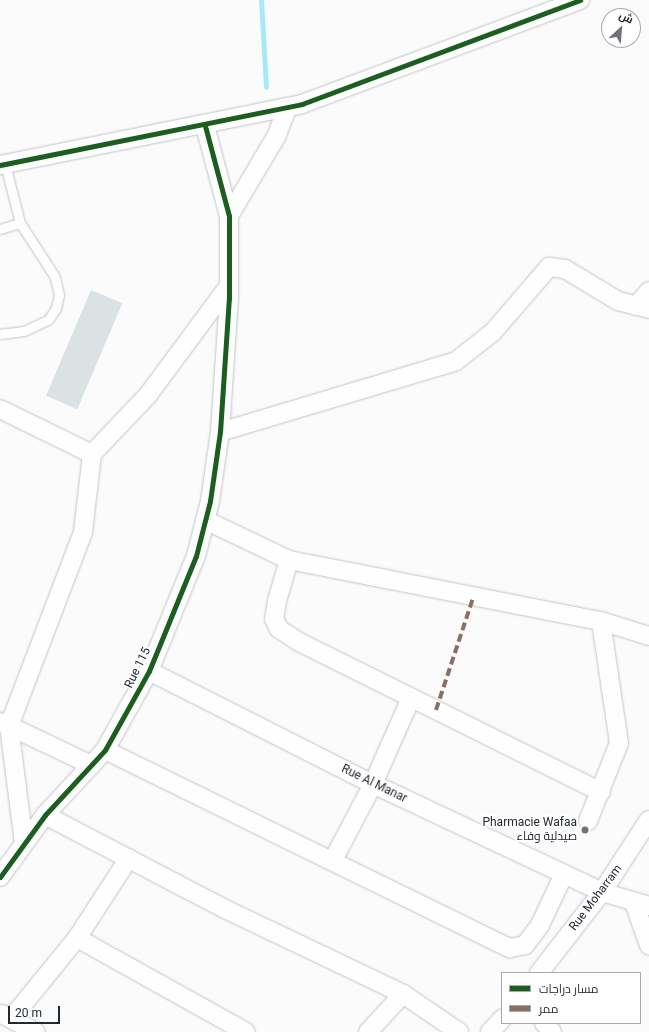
<!DOCTYPE html>
<html>
<head>
<meta charset="utf-8">
<style>
	body { margin:0 }
	#map { position:relative; width:649px; height:1032px; overflow:hidden; background:#fbfbfb; font-family:Roboto,Cairo,sans-serif }
	div>[style] { position:absolute }
	.stream>* { height:5px; margin:-2.5px; padding:0 2.5px; transform-origin:2.5px; border-radius:2.5px; background:#a8e9f8 }
	.building>* { inset:0; background:#dce1e4; transform-origin:0 0 }
	.roads { filter:drop-shadow(0 0 1px #c1c4c8) drop-shadow(0 0 1px #c1c4c8) }
	.service>* { height:9px; margin:-4.5px; padding:0 4.5px; transform-origin:4.5px; border-radius:4.5px; background:#fefefe }
	.minor>* { height:18px; margin:-9px; padding:0 9px; transform-origin:9px; border-radius:9px; background:#fefefe }
	.quiet>* { height:4px; margin-top:-2px; transform-origin:0; background:repeating-linear-gradient(90deg,#8d6e63 0 8px,transparent 0 12px) }
	.cycleway>* { height:5px; margin:-2.5px; padding:0 2.5px; transform-origin:2.5px; border-radius:2.5px; background:#1b5e20 }
	.dots>* { width:11px; height:11px; translate:-50% -50%; box-sizing:border-box; border:2px solid #fff; border-radius:50% }
	span { translate:-50% -50%; white-space:nowrap; text-align:center; line-height:1.15; -webkit-text-stroke:4px #fff; paint-order:stroke }
	.street-label { font-size:12px; color:#232932 }
	.poi-label { font-size:12px; color:#232932 }
	.right { translate:-100% -50%; text-align:right }
	.legend { position:absolute; left:501px; top:972px; width:140px; height:52px; box-sizing:border-box; background:#fff; border:1px solid #a7a9ad; margin:0; padding:5px 7px; list-style:none; font-size:12px; color:#232932 }
	.legend li { display:flex; align-items:center; gap:8px; height:20px }
	.legend b { width:20px; border:1px solid #a7a9ad }
	.north { position:absolute; left:601px; top:8px; width:40px; height:40px; box-sizing:border-box; background:#fff; border:1px solid #a7a9ad; border-radius:50%; rotate:26deg; font-size:11px; font-weight:700; line-height:16px; text-align:center; color:#232932 }
	.north::after { content:''; display:block; margin:auto; width:14px; height:18px; background:#6f7278; clip-path:polygon(50% 0,100% 100%,50% 72%,0 100%) }
	.scale { position:absolute; left:8px; top:1006px; width:52px; height:18px; box-sizing:border-box; border:2px solid #232932; border-top:0; padding-left:5px; font-size:12px; line-height:14px; white-space:nowrap; color:#232932; -webkit-text-stroke:3px #fff; paint-order:stroke }
</style>
</head>
<body>
<div id="map">
	<div class="stream">
		<div style="left:261px;top:0;width:87px;rotate:86.7deg"></div>
	</div>
	<div class="building">
		<div style="left:91px;top:290px;width:34px;height:115px;rotate:23deg"></div>
	</div>
	<div class="roads">
		<div class="service">
			<div style="left:0;top:229px;width:21px;rotate:-17deg"></div>
			<div style="left:0;top:334px;width:24px;rotate:-7deg"></div>
			<div style="left:24px;top:331px;width:26px;rotate:-25deg"></div>
			<div style="left:48px;top:320px;width:14px;rotate:-56deg"></div>
			<div style="left:56px;top:308px;width:13px;rotate:-77deg"></div>
			<div style="left:59px;top:295px;width:18px;rotate:-103deg"></div>
			<div style="left:55px;top:277px;width:64px;rotate:-122.9deg"></div>
			<div style="left:20px;top:223px;width:61px;rotate:-104.3deg"></div>
		</div>
		<div class="minor">
			<div style="left:0;top:165px;width:308px;rotate:-11.4deg"></div>
			<div style="left:302px;top:104px;width:297px;rotate:-20.5deg"></div>
			<div style="left:229px;top:216px;width:92px;rotate:-59.3deg"></div>
			<div style="left:276px;top:137px;width:31px;rotate:-69deg"></div>
			<div style="left:636px;top:306px;width:20px;rotate:-49deg"></div>
			<div style="left:0;top:409px;width:102px;rotate:26.1deg"></div>
			<div style="left:220px;top:432px;width:246px;rotate:-16.7deg"></div>
			<div style="left:456px;top:361px;width:47px;rotate:-38.1deg"></div>
			<div style="left:493px;top:332px;width:86px;rotate:-49.3deg"></div>
			<div style="left:549px;top:267px;width:16px;rotate:7deg"></div>
			<div style="left:565px;top:269px;width:62px;rotate:31.1deg"></div>
			<div style="left:618px;top:301px;width:32px;rotate:14deg"></div>
			<div style="left:205px;top:520px;width:93px;rotate:25.5deg"></div>
			<div style="left:289px;top:560px;width:318px;rotate:11.1deg"></div>
			<div style="left:601px;top:621px;width:50px;rotate:17.4deg"></div>
			<div style="left:289px;top:560px;width:43px;rotate:106.3deg"></div>
			<div style="left:277px;top:601px;width:18px;rotate:99deg"></div>
			<div style="left:274px;top:619px;width:11px;rotate:63deg"></div>
			<div style="left:279px;top:629px;width:24px;rotate:33deg"></div>
			<div style="left:299px;top:642px;width:337px;rotate:26.4deg"></div>
			<div style="left:149px;top:671px;width:251px;rotate:26.8deg"></div>
			<div style="left:373px;top:784px;width:211px;rotate:25.2deg"></div>
			<div style="left:564px;top:874px;width:42px;rotate:25.3deg"></div>
			<div style="left:602px;top:892px;width:49px;rotate:16.6deg"></div>
			<div style="left:1px;top:722px;width:100px;rotate:25.5deg"></div>
			<div style="left:105px;top:750px;width:451px;rotate:26.1deg"></div>
			<div style="left:510px;top:948px;width:15px;rotate:-11deg"></div>
			<div style="left:525px;top:945px;width:25px;rotate:-53deg"></div>
			<div style="left:540px;top:925px;width:56px;rotate:-64.8deg"></div>
			<div style="left:45px;top:815px;width:203px;rotate:27.6deg"></div>
			<div style="left:225px;top:909px;width:197px;rotate:25.5deg"></div>
			<div style="left:403px;top:994px;width:68px;rotate:34.2deg"></div>
			<div style="left:588px;top:821px;width:84px;rotate:-68.3deg"></div>
			<div style="left:619px;top:743px;width:123px;rotate:-98.4deg"></div>
			<div style="left:24px;top:843px;width:118px;rotate:-97.3deg"></div>
			<div style="left:9px;top:726px;width:208px;rotate:-69.1deg"></div>
			<div style="left:83px;top:532px;width:79px;rotate:-83.4deg"></div>
			<div style="left:92px;top:454px;width:81px;rotate:-46.5deg"></div>
			<div style="left:148px;top:395px;width:134px;rotate:-53.5deg"></div>
			<div style="left:333px;top:860px;width:86px;rotate:-62.2deg"></div>
			<div style="left:373px;top:784px;width:94px;rotate:-66.2deg"></div>
			<div style="left:0;top:877px;width:77px;rotate:-54deg"></div>
			<div style="left:45px;top:815px;width:88px;rotate:-47.3deg"></div>
			<div style="left:105px;top:750px;width:90px;rotate:-60.9deg"></div>
			<div style="left:149px;top:671px;width:124px;rotate:-67.8deg"></div>
			<div style="left:196px;top:556px;width:57px;rotate:-75.7deg"></div>
			<div style="left:210px;top:501px;width:70px;rotate:-81.8deg"></div>
			<div style="left:220px;top:432px;width:134px;rotate:-86.2deg"></div>
			<div style="left:229px;top:298px;width:82px;rotate:-90deg"></div>
			<div style="left:229px;top:216px;width:93px;rotate:-104.9deg"></div>
			<div style="left:634px;top:903px;width:45px;rotate:70.3deg"></div>
			<div style="left:77px;top:938px;width:193px;rotate:29.1deg"></div>
			<div style="left:539px;top:973px;width:103px;rotate:-52.1deg"></div>
			<div style="left:602px;top:892px;width:86px;rotate:-56.9deg"></div>
			<div style="left:2px;top:1014px;width:38px;rotate:28deg"></div>
			<div style="left:11px;top:1019px;width:104px;rotate:-50.8deg"></div>
			<div style="left:77px;top:938px;width:95px;rotate:-57deg"></div>
			<div style="left:544px;top:1023px;width:12px;rotate:48deg"></div>
			<div style="left:368px;top:1032px;width:52px;rotate:-47.4deg"></div>
			<div style="left:490px;top:1032px;width:18px;rotate:-47deg"></div>
		</div>
	</div>
	<div class="quiet">
		<div style="left:436px;top:710px;width:118px;rotate:-71.7deg"></div>
	</div>
	<div class="cycleway">
		<div style="left:0;top:165px;width:308px;rotate:-11.4deg"></div>
		<div style="left:302px;top:104px;width:297px;rotate:-20.5deg"></div>
		<div style="left:0;top:877px;width:77px;rotate:-54deg"></div>
		<div style="left:45px;top:815px;width:88px;rotate:-47.3deg"></div>
		<div style="left:105px;top:750px;width:90px;rotate:-60.9deg"></div>
		<div style="left:149px;top:671px;width:124px;rotate:-67.8deg"></div>
		<div style="left:196px;top:556px;width:57px;rotate:-75.7deg"></div>
		<div style="left:210px;top:501px;width:70px;rotate:-81.8deg"></div>
		<div style="left:220px;top:432px;width:134px;rotate:-86.2deg"></div>
		<div style="left:229px;top:298px;width:82px;rotate:-90deg"></div>
		<div style="left:229px;top:216px;width:93px;rotate:-104.9deg"></div>
	</div>
	<div class="dots">
		<div style="left:585px;top:830px;background:#6f7278"></div>
	</div>
	<div class="street-label">
		<span style="left:138px;top:668px;rotate:-64deg">Rue 115</span>
		<span style="left:374px;top:784px;rotate:26deg">Rue Al Manar</span>
		<span style="left:596px;top:898px;rotate:-53deg">Rue Moharram</span>
	</div>
	<div class="poi-label">
		<span class="right" style="left:577px;top:830px">Pharmacie Wafaa<br>صيدلية وفاء</span>
	</div>
	<ul class="legend">
	<li><b style="height:5px;background:#1b5e20"></b>مسار دراجات</li>
	<li><b style="height:5px;background:#8d6e63"></b>ممر</li>
	</ul>
	<div class="north">ش</div>
	<div class="scale">20 m</div>
</div>
</body>
</html>
